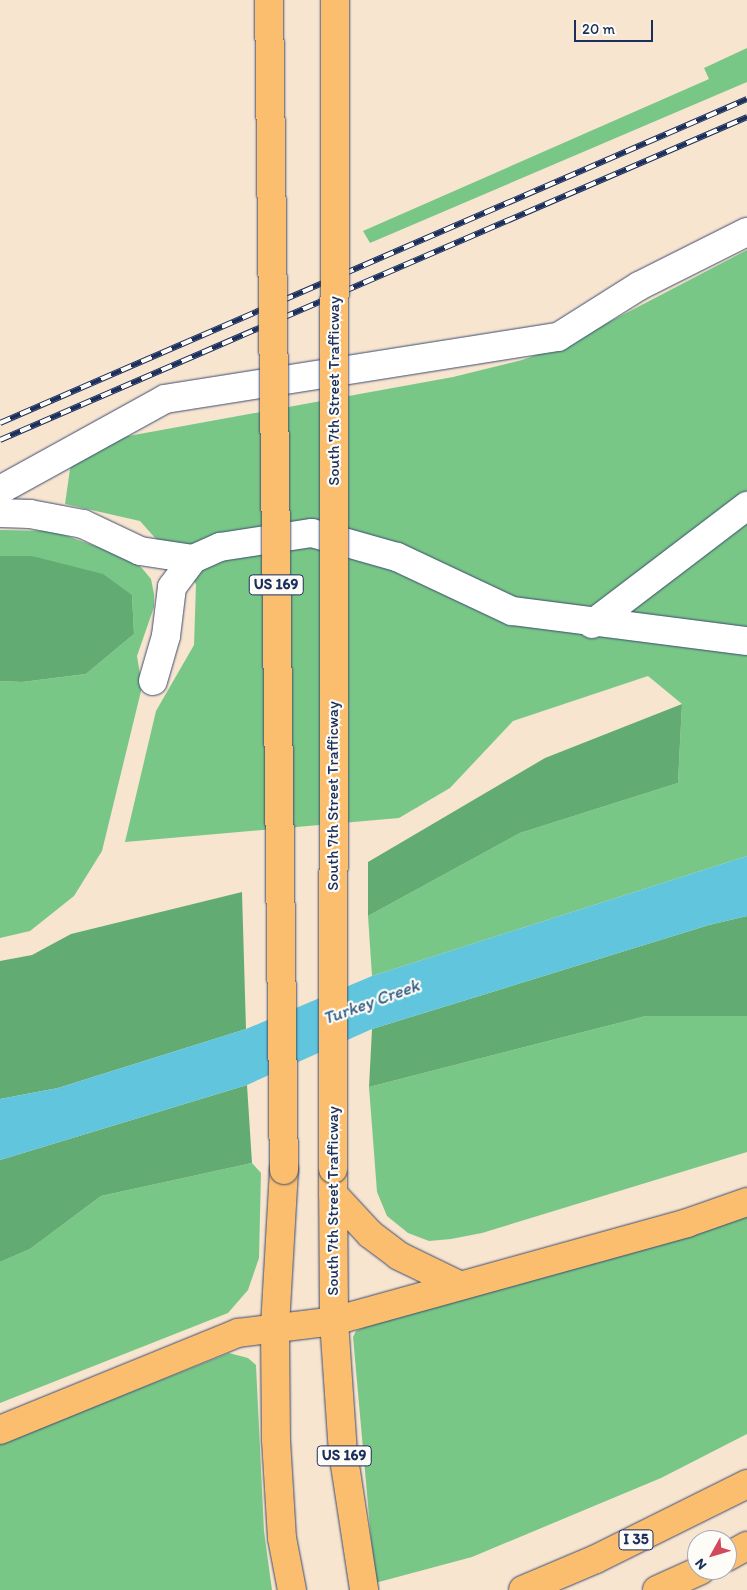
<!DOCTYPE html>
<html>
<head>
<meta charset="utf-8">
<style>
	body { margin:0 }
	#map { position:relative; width:747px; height:1590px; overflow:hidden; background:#f7e5d0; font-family:Itim,sans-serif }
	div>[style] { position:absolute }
	.green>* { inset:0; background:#79c787 }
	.forest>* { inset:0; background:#62ac74 }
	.water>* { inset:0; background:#60c5dd }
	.roads { filter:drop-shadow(0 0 1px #3c4a6f) drop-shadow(0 0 1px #3c4a6f) }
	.minor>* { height:28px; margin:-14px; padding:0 14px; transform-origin:14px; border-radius:14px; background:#fff }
	.major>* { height:28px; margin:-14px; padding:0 14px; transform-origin:14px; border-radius:14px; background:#fabe6e }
	.highway>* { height:28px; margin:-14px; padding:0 14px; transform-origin:14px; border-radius:14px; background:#fabe6e }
	.rail>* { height:5.5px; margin-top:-2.75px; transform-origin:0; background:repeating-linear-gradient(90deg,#fdfcf7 0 11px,#1b2f5e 0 22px); box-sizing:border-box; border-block:1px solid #1b2f5e }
	.bridges { filter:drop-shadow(0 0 1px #3c4a6f) drop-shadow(0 0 1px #3c4a6f) }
	.major-bridge>* { height:28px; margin:-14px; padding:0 14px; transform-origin:14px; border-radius:14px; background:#fabe6e }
	span { translate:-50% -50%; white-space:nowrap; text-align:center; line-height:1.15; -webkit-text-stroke:4.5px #fdfcf7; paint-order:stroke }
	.shield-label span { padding:1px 4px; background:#fdfcf7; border:1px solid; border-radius:4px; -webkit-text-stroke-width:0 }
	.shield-label { font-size:15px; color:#1b2f5e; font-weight:700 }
	.street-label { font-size:16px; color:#1b2f5e }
	.water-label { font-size:18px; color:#305c84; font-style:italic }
	.north { position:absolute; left:687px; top:1530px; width:50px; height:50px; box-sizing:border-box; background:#fdfcf7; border:1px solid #a3aaba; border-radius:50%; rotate:231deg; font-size:14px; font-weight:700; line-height:20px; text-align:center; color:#1b2f5e }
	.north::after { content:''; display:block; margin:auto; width:18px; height:22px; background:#d1495b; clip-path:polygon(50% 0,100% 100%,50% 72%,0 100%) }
	.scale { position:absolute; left:574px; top:20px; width:79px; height:22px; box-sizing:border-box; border:2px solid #1b2f5e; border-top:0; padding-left:6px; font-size:15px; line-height:18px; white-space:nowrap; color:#1b2f5e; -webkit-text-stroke:4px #fdfcf7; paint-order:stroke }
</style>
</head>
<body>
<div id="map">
	<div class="green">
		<div style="clip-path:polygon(747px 48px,747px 82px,370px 243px,363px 231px,709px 79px,704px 68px)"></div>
		<div style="clip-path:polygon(747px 250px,747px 856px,372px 976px,368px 916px,520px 833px,678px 783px,682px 704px,648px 676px,513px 721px,450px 788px,399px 818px,125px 842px,156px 711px,194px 645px,196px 584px,140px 521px,65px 504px,70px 469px,80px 453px,112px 439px,453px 377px,522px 360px,565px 345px)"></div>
		<div style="clip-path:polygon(0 530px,53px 531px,115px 553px,141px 567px,151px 579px,154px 594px,154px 607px,137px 656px,142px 687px,102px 851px,74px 896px,30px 931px,0 938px,0 681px,22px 682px,86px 674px,134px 634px,132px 595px,32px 556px,0 556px)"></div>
		<div style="clip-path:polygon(646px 1016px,747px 1016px,747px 1152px,482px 1233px,451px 1239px,429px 1241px,408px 1233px,387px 1216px,377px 1192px,369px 1087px)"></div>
		<div style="clip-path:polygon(252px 1163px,261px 1173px,259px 1258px,248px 1290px,228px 1313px,0 1403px,0 1262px,30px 1249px,101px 1196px)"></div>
		<div style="clip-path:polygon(747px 1216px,747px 1434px,661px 1478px,472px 1557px,375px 1583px,353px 1337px,356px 1331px,377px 1322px,660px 1245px)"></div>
		<div style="clip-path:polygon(229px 1353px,248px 1358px,256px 1365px,264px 1531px,272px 1590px,0 1590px,0 1444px)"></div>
	</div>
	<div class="forest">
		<div style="clip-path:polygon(0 556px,32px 556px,103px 574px,132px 595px,134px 634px,86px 674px,22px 682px,0 681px)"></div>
		<div style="clip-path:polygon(682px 704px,678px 783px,520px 833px,368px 916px,368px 862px,545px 758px)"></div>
		<div style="clip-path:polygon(242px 892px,246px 1029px,58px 1088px,0 1099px,0 961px,32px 955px,71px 934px)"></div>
		<div style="clip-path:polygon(747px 916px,747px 1016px,646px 1016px,369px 1087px,372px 1029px,709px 925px)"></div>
		<div style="clip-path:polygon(247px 1085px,252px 1163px,101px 1196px,30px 1249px,0 1262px,0 1160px)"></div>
	</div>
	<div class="water">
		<div style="clip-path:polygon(747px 856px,747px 916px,709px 925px,372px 1029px,247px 1085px,0 1160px,0 1099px,58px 1088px,246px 1029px,372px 976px)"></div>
	</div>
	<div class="roads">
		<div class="minor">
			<div style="left:0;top:490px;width:188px;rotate:-28.9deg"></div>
			<div style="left:165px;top:399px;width:398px;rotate:-9deg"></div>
			<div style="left:558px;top:337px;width:96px;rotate:-32.2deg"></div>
			<div style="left:639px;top:286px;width:121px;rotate:-26.6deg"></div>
			<div style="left:0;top:513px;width:30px;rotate:2deg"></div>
			<div style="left:30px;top:514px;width:54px;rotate:10.7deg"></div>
			<div style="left:83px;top:524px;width:63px;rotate:25.3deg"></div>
			<div style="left:140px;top:551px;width:54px;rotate:8.6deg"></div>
			<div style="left:592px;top:624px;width:195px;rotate:-37.3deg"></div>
			<div style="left:153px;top:681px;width:47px;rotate:-73.9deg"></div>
			<div style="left:166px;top:636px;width:49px;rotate:-83deg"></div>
			<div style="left:172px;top:587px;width:35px;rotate:-53deg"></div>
			<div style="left:193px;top:559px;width:30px;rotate:-24deg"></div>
			<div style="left:220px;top:547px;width:93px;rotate:-8.7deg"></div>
			<div style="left:312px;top:533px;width:88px;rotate:15.8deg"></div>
			<div style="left:397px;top:557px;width:127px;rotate:25.2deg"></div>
			<div style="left:512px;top:611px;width:237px;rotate:7.3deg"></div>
		</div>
		<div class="major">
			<div style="left:284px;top:1170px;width:158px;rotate:93.3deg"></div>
			<div style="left:275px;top:1328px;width:112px;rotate:89.5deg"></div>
			<div style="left:276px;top:1440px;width:98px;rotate:86.5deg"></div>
			<div style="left:282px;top:1538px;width:53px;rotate:79.1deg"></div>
			<div style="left:333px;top:1176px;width:145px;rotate:89.6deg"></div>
			<div style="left:334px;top:1321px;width:131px;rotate:86.1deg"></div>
			<div style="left:343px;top:1452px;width:140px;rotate:81.3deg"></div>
		</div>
		<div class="highway">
			<div style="left:333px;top:1194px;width:54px;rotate:47.2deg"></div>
			<div style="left:370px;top:1234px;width:36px;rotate:37deg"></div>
			<div style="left:399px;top:1256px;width:67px;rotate:25.8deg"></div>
			<div style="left:0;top:1430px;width:257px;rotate:-22.2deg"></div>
			<div style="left:238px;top:1333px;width:97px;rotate:-7.1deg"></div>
			<div style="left:334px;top:1321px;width:366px;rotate:-15.5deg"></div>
			<div style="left:687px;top:1223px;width:64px;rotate:-19.3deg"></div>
			<div style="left:727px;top:1557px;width:23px;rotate:-29deg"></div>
			<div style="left:523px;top:1590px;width:79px;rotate:-23deg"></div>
			<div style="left:596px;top:1559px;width:169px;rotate:-26.4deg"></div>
			<div style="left:657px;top:1590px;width:48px;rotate:-24.4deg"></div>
		</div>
	</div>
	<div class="rail">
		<div style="left:0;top:423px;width:814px;rotate:-23.45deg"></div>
		<div style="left:0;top:440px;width:814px;rotate:-23.38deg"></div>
	</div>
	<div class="bridges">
		<div class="major-bridge">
			<div style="left:269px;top:0;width:1170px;rotate:89.27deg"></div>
			<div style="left:333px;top:1169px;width:1169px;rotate:-89.9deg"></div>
		</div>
	</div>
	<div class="shield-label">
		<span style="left:276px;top:585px">US 169</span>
		<span style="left:344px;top:1456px">US 169</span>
		<span style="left:636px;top:1540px">I 35</span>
	</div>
	<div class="street-label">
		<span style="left:334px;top:391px;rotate:-90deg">South 7th Street Trafficway</span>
		<span style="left:333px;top:796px;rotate:-90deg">South 7th Street Trafficway</span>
		<span style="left:333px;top:1201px;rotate:-90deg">South 7th Street Trafficway</span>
	</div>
	<div class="water-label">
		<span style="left:371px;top:1002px;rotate:-20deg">Turkey Creek</span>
	</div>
	<div class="north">N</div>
	<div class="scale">20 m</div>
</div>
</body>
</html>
